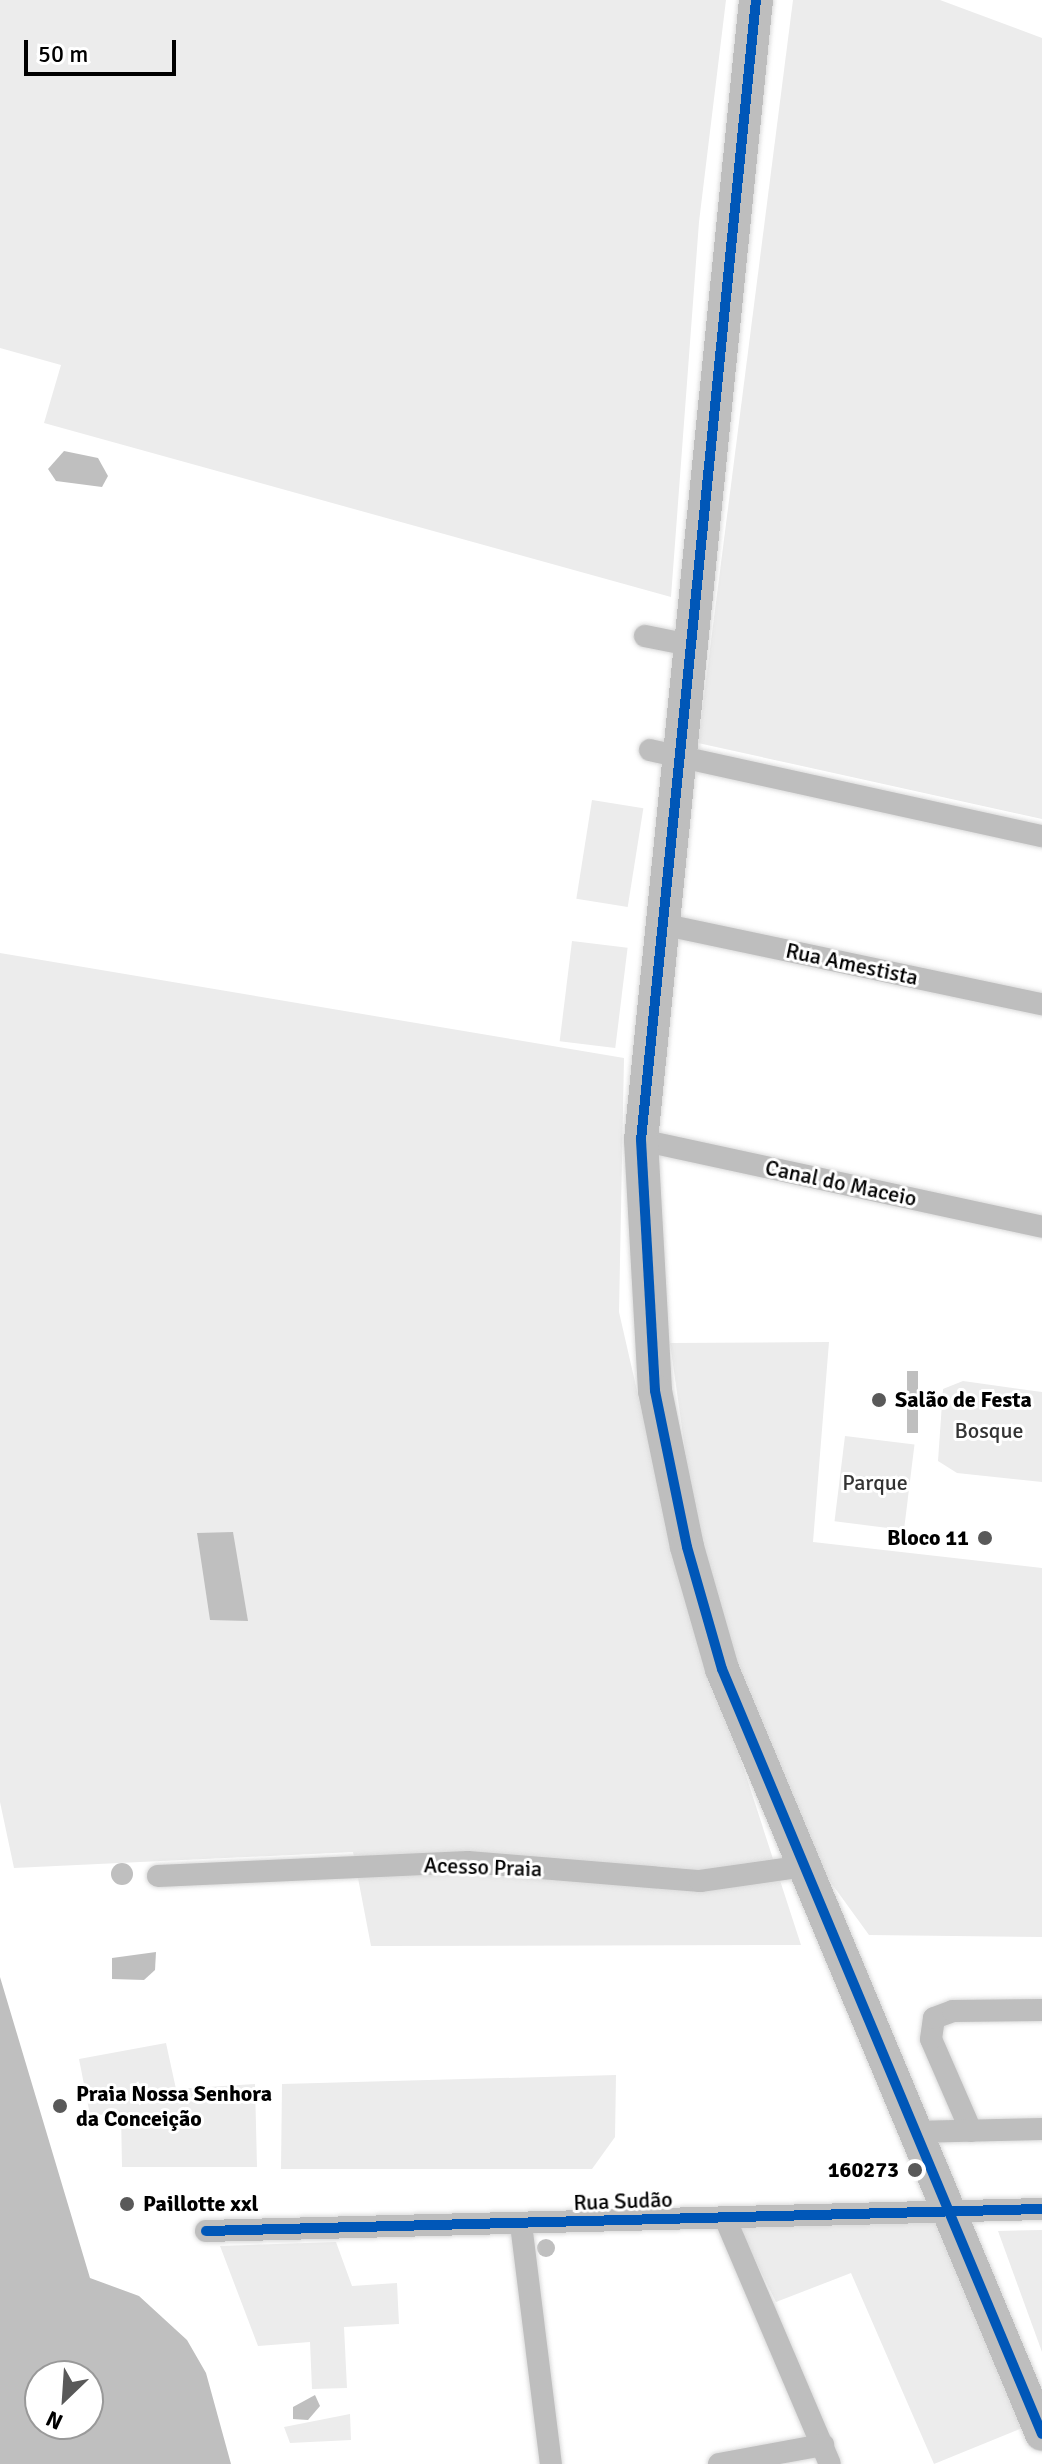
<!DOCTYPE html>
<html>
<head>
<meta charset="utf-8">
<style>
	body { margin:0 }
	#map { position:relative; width:1042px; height:2464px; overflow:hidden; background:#fff; font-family:Signika,sans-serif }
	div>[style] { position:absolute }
	.green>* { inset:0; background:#ececec; transform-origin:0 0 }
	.water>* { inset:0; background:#bfbfbf; transform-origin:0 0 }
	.round { border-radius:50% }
	.roads { filter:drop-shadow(0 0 2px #dbdbdb) drop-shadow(0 0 2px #dbdbdb) }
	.minor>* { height:22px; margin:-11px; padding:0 11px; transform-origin:11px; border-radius:11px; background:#bebebe }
	.primary>* { height:34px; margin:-17px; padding:0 17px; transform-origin:17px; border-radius:17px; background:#bebebe }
	.cycleway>* { height:10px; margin:-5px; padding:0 5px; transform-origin:5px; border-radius:5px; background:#0057b8 }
	.dots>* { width:22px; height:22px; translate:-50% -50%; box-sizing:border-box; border:4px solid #fff; border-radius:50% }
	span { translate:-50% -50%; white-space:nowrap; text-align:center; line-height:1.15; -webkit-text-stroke:6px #fff; paint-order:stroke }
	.street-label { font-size:22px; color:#000 }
	.poi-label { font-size:22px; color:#000; font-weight:700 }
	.left { translate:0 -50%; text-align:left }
	.right { translate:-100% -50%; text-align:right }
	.park-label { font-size:22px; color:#333 }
	.north { position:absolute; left:24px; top:2360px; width:80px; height:80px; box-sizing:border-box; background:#fff; border:2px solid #999; border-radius:50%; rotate:205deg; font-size:22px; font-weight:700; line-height:32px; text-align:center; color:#000 }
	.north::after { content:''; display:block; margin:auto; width:28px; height:36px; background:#595959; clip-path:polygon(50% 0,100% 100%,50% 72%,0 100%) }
	.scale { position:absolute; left:24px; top:40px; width:152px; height:36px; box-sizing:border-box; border:4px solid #000; border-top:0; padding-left:10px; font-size:24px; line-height:28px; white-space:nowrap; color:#000; -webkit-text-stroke:6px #fff; paint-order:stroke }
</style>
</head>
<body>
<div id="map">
	<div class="green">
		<div style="clip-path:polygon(0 0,726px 0,699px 222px,671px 597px,44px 423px,61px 365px,0 348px)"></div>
		<div style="clip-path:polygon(793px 0,940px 0,1042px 38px,1042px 819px,698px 743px)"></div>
		<div style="left:592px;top:800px;width:52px;height:100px;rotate:9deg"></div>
		<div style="left:572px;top:941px;width:56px;height:101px;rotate:7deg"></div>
		<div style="clip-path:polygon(0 953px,624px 1058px,619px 1312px,675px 1557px,801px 1945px,371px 1946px,353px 1852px,14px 1868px,0 1802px)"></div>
		<div style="clip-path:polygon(829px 1342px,813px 1542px,1042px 1568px,1042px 1937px,869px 1935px,824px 1873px,711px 1634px,670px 1343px)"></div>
		<div style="clip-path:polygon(963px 1381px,1042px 1392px,1042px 1482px,957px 1473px,938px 1461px,943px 1389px)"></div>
		<div style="left:845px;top:1436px;width:70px;height:86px;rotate:7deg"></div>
		<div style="clip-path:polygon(166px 2043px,176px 2089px,255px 2084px,257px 2167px,122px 2167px,121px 2114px,90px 2115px,79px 2059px)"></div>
		<div style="clip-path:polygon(616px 2075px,615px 2137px,592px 2169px,281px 2169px,282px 2084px)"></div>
		<div style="clip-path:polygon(941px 2221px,1022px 2428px,934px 2464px,851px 2273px,776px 2302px,738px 2226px)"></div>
		<div style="clip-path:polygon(1042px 2230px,1042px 2352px,998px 2231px)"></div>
		<div style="clip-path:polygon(336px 2242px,352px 2286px,397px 2283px,399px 2324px,344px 2327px,347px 2388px,312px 2389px,310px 2342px,258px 2346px,220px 2246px)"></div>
		<div style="clip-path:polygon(350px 2414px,351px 2440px,290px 2443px,284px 2427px)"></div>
	</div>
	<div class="water">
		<div style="clip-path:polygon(64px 451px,98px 458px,108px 476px,102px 487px,56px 481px,48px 469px)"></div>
		<div style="left:907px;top:1371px;width:11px;height:62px"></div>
		<div style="clip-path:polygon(233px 1532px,248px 1621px,210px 1620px,197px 1533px)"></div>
		<div class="round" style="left:111px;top:1863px;width:22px;height:22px"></div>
		<div style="clip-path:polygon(156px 1952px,155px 1970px,144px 1980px,112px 1979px,112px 1958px)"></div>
		<div style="clip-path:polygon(evenodd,0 1977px,90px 2278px,139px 2296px,187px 2340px,206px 2373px,231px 2464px,0 2464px,0 1977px,40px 2376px,88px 2376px,88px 2424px,40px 2424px,40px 2376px)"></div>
		<div class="round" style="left:537px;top:2239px;width:18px;height:18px"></div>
		<div style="clip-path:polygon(315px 2395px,320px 2406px,308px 2420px,293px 2419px,293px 2407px)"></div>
	</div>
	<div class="roads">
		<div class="minor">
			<div style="left:645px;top:636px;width:41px;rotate:11.3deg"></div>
			<div style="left:650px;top:750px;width:401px;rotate:12.4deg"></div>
			<div style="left:661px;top:924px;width:389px;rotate:11.9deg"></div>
			<div style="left:641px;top:1140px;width:410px;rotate:12.2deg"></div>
			<div style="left:158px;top:1876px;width:310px;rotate:-2.6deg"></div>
			<div style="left:468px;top:1862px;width:233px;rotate:4.7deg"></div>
			<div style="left:700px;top:1881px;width:107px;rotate:-8.1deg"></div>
			<div style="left:971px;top:2131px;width:100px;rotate:-113.5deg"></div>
			<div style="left:931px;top:2039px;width:21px;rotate:-82deg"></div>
			<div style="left:934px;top:2018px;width:20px;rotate:-20deg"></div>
			<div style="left:953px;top:2011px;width:89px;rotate:-0.6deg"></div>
			<div style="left:913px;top:2132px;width:129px;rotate:-1.3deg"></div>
			<div style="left:725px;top:2218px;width:267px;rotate:66.9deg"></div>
			<div style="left:521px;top:2224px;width:242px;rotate:82.9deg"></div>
			<div style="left:206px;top:2231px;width:836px;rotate:-1.51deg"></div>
			<div style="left:719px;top:2464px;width:106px;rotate:-10.4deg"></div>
		</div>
		<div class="primary">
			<div style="left:756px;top:0;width:1146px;rotate:95.76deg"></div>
			<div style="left:641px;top:1140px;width:251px;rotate:86.8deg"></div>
			<div style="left:655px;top:1391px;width:159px;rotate:78.4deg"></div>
			<div style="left:687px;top:1547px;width:127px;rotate:74deg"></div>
			<div style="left:722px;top:1669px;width:829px;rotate:67.3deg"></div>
		</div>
	</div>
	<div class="cycleway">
		<div style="left:756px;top:0;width:1146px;rotate:95.76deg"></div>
		<div style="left:641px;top:1140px;width:251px;rotate:86.8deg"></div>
		<div style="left:655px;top:1391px;width:159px;rotate:78.4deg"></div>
		<div style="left:687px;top:1547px;width:127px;rotate:74deg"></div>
		<div style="left:722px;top:1669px;width:829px;rotate:67.3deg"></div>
		<div style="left:206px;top:2231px;width:836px;rotate:-1.51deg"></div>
	</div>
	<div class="dots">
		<div style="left:879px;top:1400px;background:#595959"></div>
		<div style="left:985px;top:1538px;background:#595959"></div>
		<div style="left:60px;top:2106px;background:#595959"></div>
		<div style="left:915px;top:2170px;background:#595959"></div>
		<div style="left:127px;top:2204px;background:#595959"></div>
	</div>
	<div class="street-label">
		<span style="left:852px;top:964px;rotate:12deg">Rua Amestista</span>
		<span style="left:841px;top:1183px;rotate:12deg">Canal do Maceio</span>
		<span style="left:483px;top:1867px;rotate:2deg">Acesso Praia</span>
		<span style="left:623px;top:2201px;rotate:-2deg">Rua Sudão</span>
	</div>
	<div class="poi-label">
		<span class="left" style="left:895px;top:1400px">Salão de Festa</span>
		<span class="right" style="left:969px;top:1538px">Bloco 11</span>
		<span class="left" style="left:76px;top:2106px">Praia Nossa Senhora<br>da Conceição</span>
		<span class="right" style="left:899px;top:2170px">160273</span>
		<span class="left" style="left:143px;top:2204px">Paillotte xxl</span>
	</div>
	<div class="park-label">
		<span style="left:989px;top:1431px">Bosque</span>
		<span style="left:875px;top:1483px">Parque</span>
	</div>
	<div class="north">N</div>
	<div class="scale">50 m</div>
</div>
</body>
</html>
